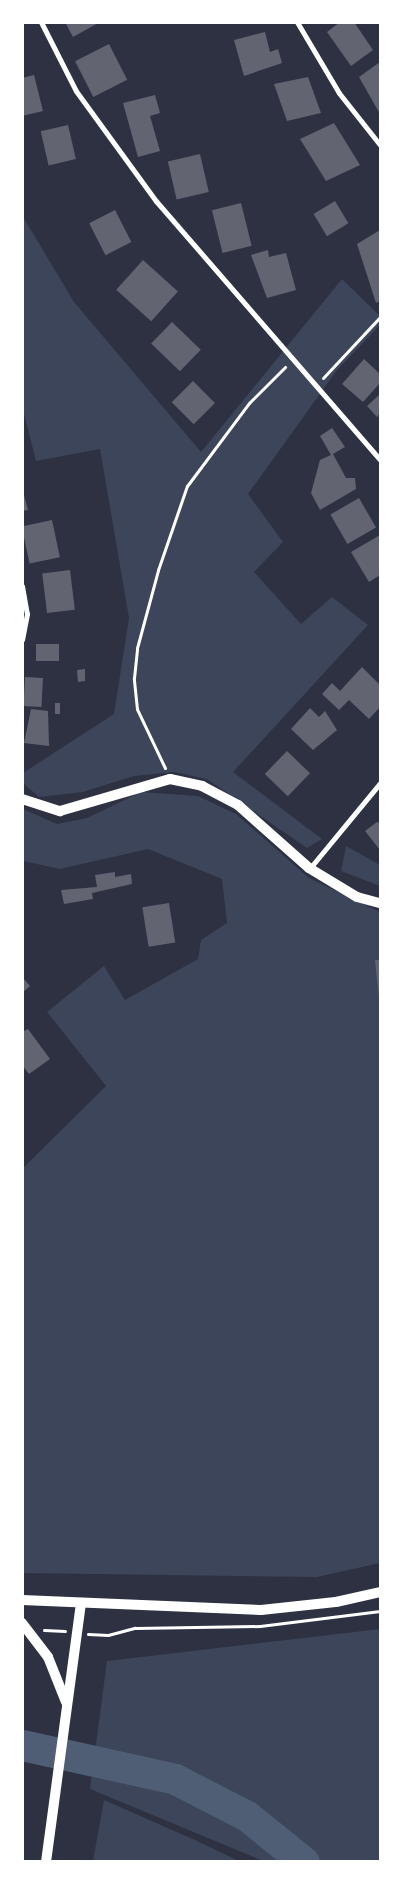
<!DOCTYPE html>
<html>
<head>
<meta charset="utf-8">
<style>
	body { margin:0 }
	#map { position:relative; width:403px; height:1884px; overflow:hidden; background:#2d3142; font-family:Quicksand,sans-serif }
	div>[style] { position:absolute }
	.green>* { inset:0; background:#3c4559 }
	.river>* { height:31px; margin:-15.5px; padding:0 15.5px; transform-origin:15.5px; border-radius:15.5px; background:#4f5d75 }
	.building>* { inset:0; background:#626471; transform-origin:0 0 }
	.path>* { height:3px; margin:-1.5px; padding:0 1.5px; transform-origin:1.5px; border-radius:1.5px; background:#fff }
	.minor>* { height:5px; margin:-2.5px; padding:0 2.5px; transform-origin:2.5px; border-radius:2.5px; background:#fff }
	.secondary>* { height:10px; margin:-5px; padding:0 5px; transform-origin:5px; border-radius:5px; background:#fff }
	span { translate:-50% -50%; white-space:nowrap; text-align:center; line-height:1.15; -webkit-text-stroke:5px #fff; paint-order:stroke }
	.frame { position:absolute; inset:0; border:24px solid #fff; pointer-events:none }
</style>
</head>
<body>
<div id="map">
	<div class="green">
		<div style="clip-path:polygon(22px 215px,74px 302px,201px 452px,342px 279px,380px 316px,380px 325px,337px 370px,248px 494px,283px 542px,254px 572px,301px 624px,332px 597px,368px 625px,233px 772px,322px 839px,307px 848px,207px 779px,174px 772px,134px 776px,83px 792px,39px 797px,23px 783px,23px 773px,114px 714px,129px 618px,100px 449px,36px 461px,23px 410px)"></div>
		<div style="clip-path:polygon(141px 792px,198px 796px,236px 814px,309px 878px,380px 912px,380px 1563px,317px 1577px,23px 1573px,23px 1168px,106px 1086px,47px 1012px,104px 966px,125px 1000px,198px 959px,201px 940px,227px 923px,222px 879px,148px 849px,60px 869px,23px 861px,23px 809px,57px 824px,87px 818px)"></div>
		<div style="clip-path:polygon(346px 846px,380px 865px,380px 886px,341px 871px)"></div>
		<div style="clip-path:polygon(380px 1629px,380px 1861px,263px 1861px,90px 1789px,107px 1661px)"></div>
		<div style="clip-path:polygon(104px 1800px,195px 1840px,239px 1861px,93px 1861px)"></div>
	</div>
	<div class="river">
		<div style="left:22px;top:1745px;width:157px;rotate:12.5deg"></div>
		<div style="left:175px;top:1779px;width:81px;rotate:27.2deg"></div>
		<div style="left:247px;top:1816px;width:73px;rotate:38.9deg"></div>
	</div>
	<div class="building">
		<div style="clip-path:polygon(65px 22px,100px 22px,73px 37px)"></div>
		<div style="clip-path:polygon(340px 22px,354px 22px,373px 50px,351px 66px,327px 32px)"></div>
		<div style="clip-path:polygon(265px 32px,270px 52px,278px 49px,282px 63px,244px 76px,234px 40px)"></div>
		<div style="left:109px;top:44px;width:40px;height:38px;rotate:63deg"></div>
		<div style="clip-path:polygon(380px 62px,380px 114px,359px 77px)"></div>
		<div style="clip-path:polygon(34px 75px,43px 111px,22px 116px,22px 78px)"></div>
		<div style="clip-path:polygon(308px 77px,321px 113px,287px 121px,274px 84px)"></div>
		<div style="clip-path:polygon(155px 95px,160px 113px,150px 116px,160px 151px,138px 157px,123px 103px)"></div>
		<div style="clip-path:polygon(334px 123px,360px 165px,326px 181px,300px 139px)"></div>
		<div style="left:68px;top:125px;width:35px;height:28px;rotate:77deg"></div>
		<div style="left:200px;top:154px;width:39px;height:33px;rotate:77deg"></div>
		<div style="left:335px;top:201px;width:26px;height:25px;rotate:59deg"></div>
		<div style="left:241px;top:203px;width:44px;height:30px;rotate:76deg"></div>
		<div style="left:115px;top:210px;width:36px;height:29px;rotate:63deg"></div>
		<div style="clip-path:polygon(380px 230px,380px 301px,376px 303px,357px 244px)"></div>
		<div style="clip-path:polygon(268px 250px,269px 257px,286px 253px,296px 290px,267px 298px,251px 255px)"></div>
		<div style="left:143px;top:260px;width:47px;height:40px;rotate:42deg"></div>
		<div style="left:172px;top:322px;width:40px;height:30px;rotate:44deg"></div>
		<div style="clip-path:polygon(364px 359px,380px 374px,380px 383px,363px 402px,342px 384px)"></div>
		<div style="left:193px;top:381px;width:31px;height:30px;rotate:45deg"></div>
		<div style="clip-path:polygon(379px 395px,380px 413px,377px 417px,367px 406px)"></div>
		<div style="clip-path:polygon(332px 428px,345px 447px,333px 454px,346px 478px,355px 478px,356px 489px,320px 510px,311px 493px,320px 460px,331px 455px,320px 436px)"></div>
		<div style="clip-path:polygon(22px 488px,28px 510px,22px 511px)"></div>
		<div style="left:359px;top:498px;width:34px;height:33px;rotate:60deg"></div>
		<div style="left:52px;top:520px;width:38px;height:31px;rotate:78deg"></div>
		<div style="clip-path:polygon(380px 535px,380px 575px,369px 582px,351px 552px)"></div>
		<div style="left:70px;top:570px;width:40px;height:28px;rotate:83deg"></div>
		<div style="left:36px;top:644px;width:23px;height:17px"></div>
		<div style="clip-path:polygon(362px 667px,380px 685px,380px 707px,369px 719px,349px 700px,339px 710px,322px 694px,332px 683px,340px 691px)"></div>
		<div style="clip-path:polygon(85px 669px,85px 681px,78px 682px,77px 670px)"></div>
		<div style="left:25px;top:677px;width:18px;height:29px;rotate:3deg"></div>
		<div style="left:55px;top:703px;width:5px;height:11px"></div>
		<div style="clip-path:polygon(310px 708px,319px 717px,325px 711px,337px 730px,313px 750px,291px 729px)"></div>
		<div style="clip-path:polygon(31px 709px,48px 711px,49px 746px,24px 743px)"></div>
		<div style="left:287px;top:751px;width:32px;height:32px;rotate:44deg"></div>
		<div style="clip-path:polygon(377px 822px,380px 823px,380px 850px,365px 831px)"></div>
		<div style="clip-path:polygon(115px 872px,115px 877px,131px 874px,132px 884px,92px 893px,93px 899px,64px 904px,61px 890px,97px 887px,95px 875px)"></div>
		<div style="left:169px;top:903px;width:40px;height:27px;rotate:81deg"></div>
		<div style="clip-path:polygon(375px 960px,380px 960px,380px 998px,379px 998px)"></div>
		<div style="clip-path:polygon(22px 977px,30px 986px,22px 993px)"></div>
		<div style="clip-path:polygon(28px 1029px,50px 1059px,29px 1074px,22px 1065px,22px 1032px)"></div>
	</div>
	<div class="path">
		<div style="left:323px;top:378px;width:83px;rotate:-46.9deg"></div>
		<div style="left:165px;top:768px;width:65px;rotate:-115.4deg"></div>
		<div style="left:137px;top:709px;width:31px;rotate:-96deg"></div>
		<div style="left:134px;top:678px;width:30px;rotate:-84deg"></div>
		<div style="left:137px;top:648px;width:81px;rotate:-74.9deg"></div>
		<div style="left:158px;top:570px;width:89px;rotate:-71deg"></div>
		<div style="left:187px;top:486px;width:104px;rotate:-53.2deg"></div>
		<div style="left:249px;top:403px;width:51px;rotate:-45deg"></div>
		<div style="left:44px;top:1630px;width:21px;rotate:3deg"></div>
		<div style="left:88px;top:1634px;width:20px;rotate:3deg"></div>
		<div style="left:108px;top:1635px;width:28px;rotate:-15deg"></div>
		<div style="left:135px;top:1628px;width:125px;rotate:-0.9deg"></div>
		<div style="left:260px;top:1626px;width:121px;rotate:-7.1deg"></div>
	</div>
	<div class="minor">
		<div style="left:41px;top:22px;width:77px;rotate:63.1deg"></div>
		<div style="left:76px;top:91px;width:136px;rotate:54deg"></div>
		<div style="left:156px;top:201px;width:342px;rotate:49.1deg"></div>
		<div style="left:297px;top:22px;width:82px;rotate:59.4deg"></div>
		<div style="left:339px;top:93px;width:66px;rotate:51.7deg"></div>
		<div style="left:22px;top:586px;width:28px;rotate:80deg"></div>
		<div style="left:27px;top:614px;width:26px;rotate:101deg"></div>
		<div style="left:310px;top:868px;width:110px;rotate:-50.5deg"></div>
	</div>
	<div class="secondary">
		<div style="left:22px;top:799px;width:40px;rotate:18deg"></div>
		<div style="left:60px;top:811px;width:115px;rotate:-16.2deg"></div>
		<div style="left:170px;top:779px;width:33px;rotate:12deg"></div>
		<div style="left:202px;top:786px;width:41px;rotate:27.8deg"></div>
		<div style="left:238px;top:805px;width:95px;rotate:41.6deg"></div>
		<div style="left:309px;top:868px;width:56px;rotate:31.1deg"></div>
		<div style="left:357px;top:897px;width:24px;rotate:15deg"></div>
		<div style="left:22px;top:1600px;width:239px;rotate:2.4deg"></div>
		<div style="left:261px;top:1610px;width:75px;rotate:-6.1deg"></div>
		<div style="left:336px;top:1602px;width:45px;rotate:-12.8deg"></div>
		<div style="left:22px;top:1623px;width:43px;rotate:52.6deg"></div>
		<div style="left:48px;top:1657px;width:48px;rotate:68.2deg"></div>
		<div style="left:46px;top:1862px;width:261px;rotate:-82.3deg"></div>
	</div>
	<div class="frame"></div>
</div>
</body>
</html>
